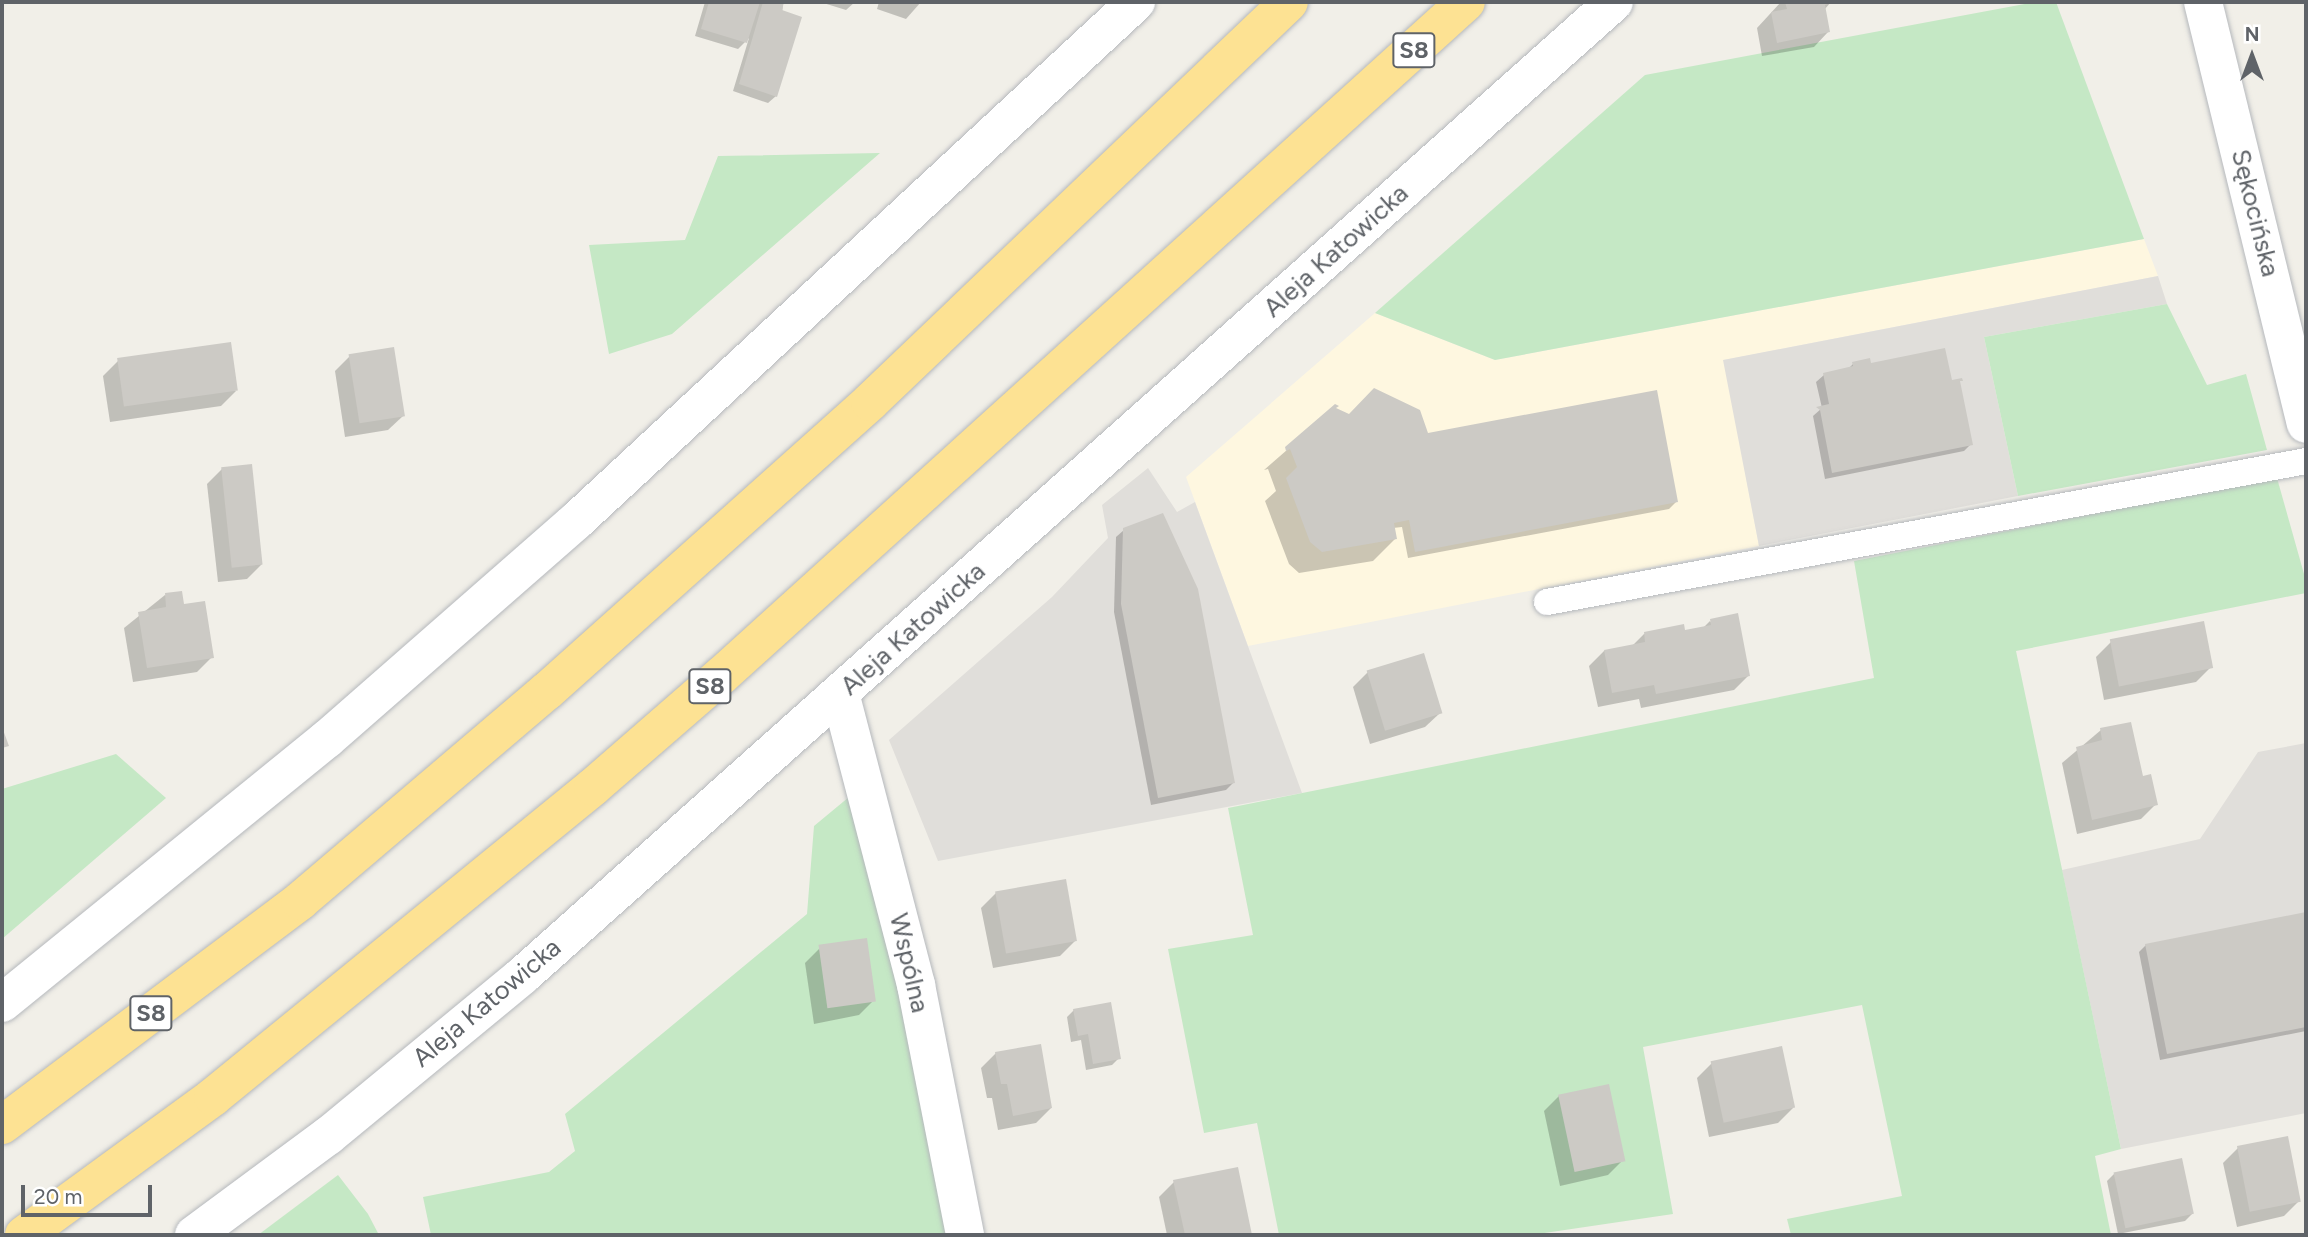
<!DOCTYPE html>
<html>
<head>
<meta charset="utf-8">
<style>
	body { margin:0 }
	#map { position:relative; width:2308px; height:1237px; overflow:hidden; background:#f1efe8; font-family:Figtree,sans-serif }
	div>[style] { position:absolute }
	.commercial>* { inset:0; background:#fef7e0 }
	.industrial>* { inset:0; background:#e0deda }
	.green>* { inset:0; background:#c5e8c5 }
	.shadow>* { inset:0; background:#0003 }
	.building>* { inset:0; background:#cccac5; transform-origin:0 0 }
	.roads { filter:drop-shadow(0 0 2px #b5b8bc) drop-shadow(0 0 2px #b5b8bc) }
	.lane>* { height:26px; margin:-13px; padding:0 13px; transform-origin:13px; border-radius:13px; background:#fff }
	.street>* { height:38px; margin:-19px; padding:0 19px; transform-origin:19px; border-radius:19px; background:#fff }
	.secondary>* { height:38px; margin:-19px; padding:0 19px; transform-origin:19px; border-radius:19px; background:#fff }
	.highway>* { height:38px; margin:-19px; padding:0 19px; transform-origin:19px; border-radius:19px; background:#fde293 }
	span { translate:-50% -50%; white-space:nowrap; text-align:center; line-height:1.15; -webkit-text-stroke:5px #fff; paint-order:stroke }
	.shield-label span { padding:2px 5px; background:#fff; border:2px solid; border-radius:5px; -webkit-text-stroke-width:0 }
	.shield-label { font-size:24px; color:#5f6368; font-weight:700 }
	.street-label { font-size:26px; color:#5f6368 }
	.frame { position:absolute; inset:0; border:4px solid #5f6368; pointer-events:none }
	.north { position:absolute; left:2217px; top:21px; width:70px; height:70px; -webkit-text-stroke:5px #fff; paint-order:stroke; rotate:0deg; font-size:19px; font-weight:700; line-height:28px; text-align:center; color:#5f6368 }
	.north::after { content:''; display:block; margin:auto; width:24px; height:32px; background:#5f6368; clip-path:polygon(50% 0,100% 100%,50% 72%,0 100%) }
	.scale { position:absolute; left:21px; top:1185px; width:131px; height:32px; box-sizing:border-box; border:4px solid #5f6368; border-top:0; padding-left:9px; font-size:21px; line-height:24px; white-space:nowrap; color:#5f6368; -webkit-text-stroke:5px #fff; paint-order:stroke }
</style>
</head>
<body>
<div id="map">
	<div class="commercial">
		<div style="clip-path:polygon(2144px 239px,2158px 276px,1724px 360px,1759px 546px,1248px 646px,1186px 477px,1375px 313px,1495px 360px)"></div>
	</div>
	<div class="industrial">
		<div style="clip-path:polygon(2158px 276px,2167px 304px,1984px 337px,2018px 496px,1759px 546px,1723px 360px)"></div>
		<div style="clip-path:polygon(1148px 468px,1177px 512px,1195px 502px,1302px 793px,938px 861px,889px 740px,1052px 597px,1108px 538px,1102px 505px)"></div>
		<div style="clip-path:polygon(2306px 743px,2306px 1113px,2121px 1149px,2062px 870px,2200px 839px,2258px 752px)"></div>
	</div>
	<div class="green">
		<div style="clip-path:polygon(2035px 2px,2056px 2px,2144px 239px,1495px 360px,1375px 313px,1645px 75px)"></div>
		<div style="clip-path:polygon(880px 153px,672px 334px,609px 354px,589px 245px,685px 240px,718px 156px)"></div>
		<div style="clip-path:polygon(2167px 304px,2207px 385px,2246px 374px,2267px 450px,2018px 496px,1984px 337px)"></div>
		<div style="clip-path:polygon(2277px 478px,2306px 581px,2306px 593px,2016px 651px,2121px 1149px,2095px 1156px,2111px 1235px,1791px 1235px,1787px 1219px,1902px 1196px,1862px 1005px,1643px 1047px,1673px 1214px,1531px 1235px,1279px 1235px,1257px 1123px,1204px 1133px,1168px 949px,1253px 935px,1228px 808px,1874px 678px,1854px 561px)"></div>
		<div style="clip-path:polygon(116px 754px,166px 798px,2px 939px,2px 789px)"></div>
		<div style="clip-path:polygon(849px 797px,880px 887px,949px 1235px,431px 1235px,423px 1197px,549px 1172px,575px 1151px,565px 1114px,807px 914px,814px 826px)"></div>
		<div style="clip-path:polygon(338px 1175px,368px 1214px,379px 1235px,258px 1235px)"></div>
	</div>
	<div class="shadow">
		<div style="clip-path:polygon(705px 2px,783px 2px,776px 96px,768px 103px,733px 91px,749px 38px,738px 49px,695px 36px)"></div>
		<div style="clip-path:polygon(820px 2px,855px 2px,846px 10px)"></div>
		<div style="clip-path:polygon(879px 2px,921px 2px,906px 19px,877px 9px)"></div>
		<div style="clip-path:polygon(1781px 2px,1831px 2px,1824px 10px,1828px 32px,1814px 47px,1762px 56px,1757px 28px)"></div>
		<div style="clip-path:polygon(350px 356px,403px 416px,388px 430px,345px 437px,335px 371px)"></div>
		<div style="clip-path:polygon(118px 361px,236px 391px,221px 406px,110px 422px,103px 376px)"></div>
		<div style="clip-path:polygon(1853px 364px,1950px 382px,1971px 444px,1964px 451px,1825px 479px,1813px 416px,1822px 408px,1816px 382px,1824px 375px,1847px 370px)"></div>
		<div style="clip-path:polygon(1334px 409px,1349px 416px,1419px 411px,1426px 434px,1676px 502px,1669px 509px,1408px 558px,1402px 527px,1393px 528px,1395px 539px,1373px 561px,1299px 573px,1289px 564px,1265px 501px,1276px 491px,1268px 469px,1264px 470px)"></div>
		<div style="clip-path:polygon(222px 469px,262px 564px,247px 579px,218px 582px,207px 484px)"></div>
		<div style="clip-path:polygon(1124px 530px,1233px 783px,1226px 790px,1151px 805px,1114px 612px,1116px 537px)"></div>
		<div style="clip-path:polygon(165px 595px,183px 606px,212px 657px,197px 672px,133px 682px,124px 628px)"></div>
		<div style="clip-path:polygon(1710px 621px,1749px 675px,1734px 690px,1641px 708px,1639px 699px,1598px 707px,1589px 666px,1604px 651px,1632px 646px,1644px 634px,1702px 629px)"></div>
		<div style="clip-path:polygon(2111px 642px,2211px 667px,2196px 682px,2104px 700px,2096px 657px)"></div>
		<div style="clip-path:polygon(1368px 672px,1440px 713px,1425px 727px,1370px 744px,1353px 687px)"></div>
		<div style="clip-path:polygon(2101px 730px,2142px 778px,2156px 804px,2141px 819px,2077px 834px,2062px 763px)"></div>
		<div style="clip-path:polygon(996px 893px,1075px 941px,1060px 956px,993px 968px,981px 908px)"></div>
		<div style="clip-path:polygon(2306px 913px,2306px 1031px,2160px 1060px,2139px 952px,2146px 945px)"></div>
		<div style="clip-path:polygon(820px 948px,874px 1000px,859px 1015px,814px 1024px,805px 963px)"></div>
		<div style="clip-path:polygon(1074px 1010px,1119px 1058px,1112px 1065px,1086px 1070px,1081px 1040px,1071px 1042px,1067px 1017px)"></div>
		<div style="clip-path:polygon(996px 1053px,1051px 1108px,1036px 1123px,998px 1130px,992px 1098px,987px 1098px,981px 1068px)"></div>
		<div style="clip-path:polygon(1712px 1063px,1793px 1108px,1778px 1123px,1709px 1137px,1697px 1078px)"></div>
		<div style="clip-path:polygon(1559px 1096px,1623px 1160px,1608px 1175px,1560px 1186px,1544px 1111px)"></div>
		<div style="clip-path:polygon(2238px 1148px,2299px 1201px,2284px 1216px,2237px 1227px,2223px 1163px)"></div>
		<div style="clip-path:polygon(1237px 1169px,1251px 1235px,1167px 1235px,1159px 1197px,1174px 1182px)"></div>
		<div style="clip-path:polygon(2114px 1174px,2192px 1214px,2185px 1221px,2118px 1234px,2107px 1181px)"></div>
	</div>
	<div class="building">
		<div style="clip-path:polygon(709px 2px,760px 2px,747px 43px,701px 29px)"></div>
		<div style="clip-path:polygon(763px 2px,784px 2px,782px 10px,802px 17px,777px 97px,739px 84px)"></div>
		<div style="clip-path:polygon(1785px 2px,1833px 2px,1825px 5px,1830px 32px,1777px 43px,1771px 12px,1787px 9px)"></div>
		<div style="left:231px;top:342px;width:49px;height:115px;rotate:82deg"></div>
		<div style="left:394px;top:347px;width:70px;height:46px;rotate:81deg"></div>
		<div style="clip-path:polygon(1945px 348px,1952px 380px,1962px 378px,1963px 381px,1960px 381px,1973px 445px,1832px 473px,1820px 410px,1816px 407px,1829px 404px,1823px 373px,1853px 366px,1852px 362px,1870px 358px,1871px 363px)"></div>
		<div style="clip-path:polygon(1374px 388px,1420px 410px,1428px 433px,1657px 390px,1678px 502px,1415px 552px,1409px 520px,1394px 523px,1397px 539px,1322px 552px,1310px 542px,1286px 478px,1297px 467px,1290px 449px,1286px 451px,1285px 447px,1335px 404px,1339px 406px,1336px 408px,1349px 414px)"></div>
		<div style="left:252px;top:464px;width:101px;height:31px;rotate:84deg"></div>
		<div style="clip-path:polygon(1163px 513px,1198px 589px,1235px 783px,1158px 798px,1121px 604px,1123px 528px)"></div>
		<div style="clip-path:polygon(182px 591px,184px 604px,205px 601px,214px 658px,147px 668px,138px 612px,166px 607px,165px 593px)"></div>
		<div style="clip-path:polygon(1738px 613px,1750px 676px,1656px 694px,1654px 685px,1612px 693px,1604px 650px,1645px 642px,1644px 632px,1684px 624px,1685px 630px,1711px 625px,1710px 619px)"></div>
		<div style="left:2204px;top:621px;width:48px;height:96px;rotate:79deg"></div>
		<div style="left:1424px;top:653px;width:63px;height:60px;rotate:73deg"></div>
		<div style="clip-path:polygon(2131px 722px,2143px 776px,2151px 774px,2158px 805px,2092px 820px,2076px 747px,2102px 740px,2100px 728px)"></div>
		<div style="clip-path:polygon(2px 727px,9px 746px,2px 748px)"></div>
		<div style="left:1066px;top:879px;width:63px;height:72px;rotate:80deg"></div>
		<div style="clip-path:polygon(2306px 912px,2306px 1027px,2167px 1054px,2145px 944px)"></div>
		<div style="left:867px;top:938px;width:64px;height:49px;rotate:82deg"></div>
		<div style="clip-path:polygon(1111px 1002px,1121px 1059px,1093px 1064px,1088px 1034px,1078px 1036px,1073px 1009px)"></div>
		<div style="clip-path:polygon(1041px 1044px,1052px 1108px,1013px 1116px,1007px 1084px,1001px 1084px,995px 1052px)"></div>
		<div style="left:1782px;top:1046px;width:63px;height:73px;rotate:78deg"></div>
		<div style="left:1609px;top:1084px;width:79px;height:52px;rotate:78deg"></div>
		<div style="left:2288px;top:1136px;width:67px;height:52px;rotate:79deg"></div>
		<div style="left:2182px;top:1158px;width:57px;height:70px;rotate:78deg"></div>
		<div style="clip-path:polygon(1238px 1167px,1252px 1235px,1185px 1235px,1173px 1180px)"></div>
	</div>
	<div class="roads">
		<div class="lane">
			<div style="left:1547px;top:602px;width:772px;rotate:-10.52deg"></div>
		</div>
		<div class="street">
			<div style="left:840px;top:693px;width:302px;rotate:75.4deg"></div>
			<div style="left:916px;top:985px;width:255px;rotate:78.9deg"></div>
		</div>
		<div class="secondary">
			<div style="left:2203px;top:2px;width:434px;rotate:76.3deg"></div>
			<div style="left:2px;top:1003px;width:419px;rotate:-39.1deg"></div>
			<div style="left:327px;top:739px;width:330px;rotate:-41.2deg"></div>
			<div style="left:575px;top:522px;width:765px;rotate:-42.83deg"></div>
			<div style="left:194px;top:1235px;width:167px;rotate:-36.5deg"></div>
			<div style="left:328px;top:1136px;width:251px;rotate:-39.5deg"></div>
			<div style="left:522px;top:976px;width:1463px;rotate:-41.73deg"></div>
		</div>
		<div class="highway">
			<div style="left:2px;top:1125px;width:373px;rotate:-36.9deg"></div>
			<div style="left:300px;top:901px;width:324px;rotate:-40.4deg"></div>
			<div style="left:547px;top:691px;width:433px;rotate:-41.8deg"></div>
			<div style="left:870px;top:402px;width:579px;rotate:-43.67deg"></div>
			<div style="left:24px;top:1235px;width:234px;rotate:-36.1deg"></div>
			<div style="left:213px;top:1097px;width:490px;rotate:-39.2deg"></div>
			<div style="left:593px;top:787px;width:171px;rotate:-41deg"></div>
			<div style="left:722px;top:675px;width:1003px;rotate:-42.13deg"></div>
		</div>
	</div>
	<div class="shield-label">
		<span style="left:1414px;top:50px">S8</span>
		<span style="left:710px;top:686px">S8</span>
		<span style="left:151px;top:1013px">S8</span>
	</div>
	<div class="street-label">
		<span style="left:2255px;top:213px;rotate:76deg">Sękocińska</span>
		<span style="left:1336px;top:251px;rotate:-42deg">Aleja Katowicka</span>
		<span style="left:913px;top:629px;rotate:-42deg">Aleja Katowicka</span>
		<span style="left:909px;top:963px;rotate:77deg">Wspólna</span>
		<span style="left:487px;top:1003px;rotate:-40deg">Aleja Katowicka</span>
	</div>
	<div class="frame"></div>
	<div class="north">N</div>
	<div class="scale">20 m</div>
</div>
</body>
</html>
